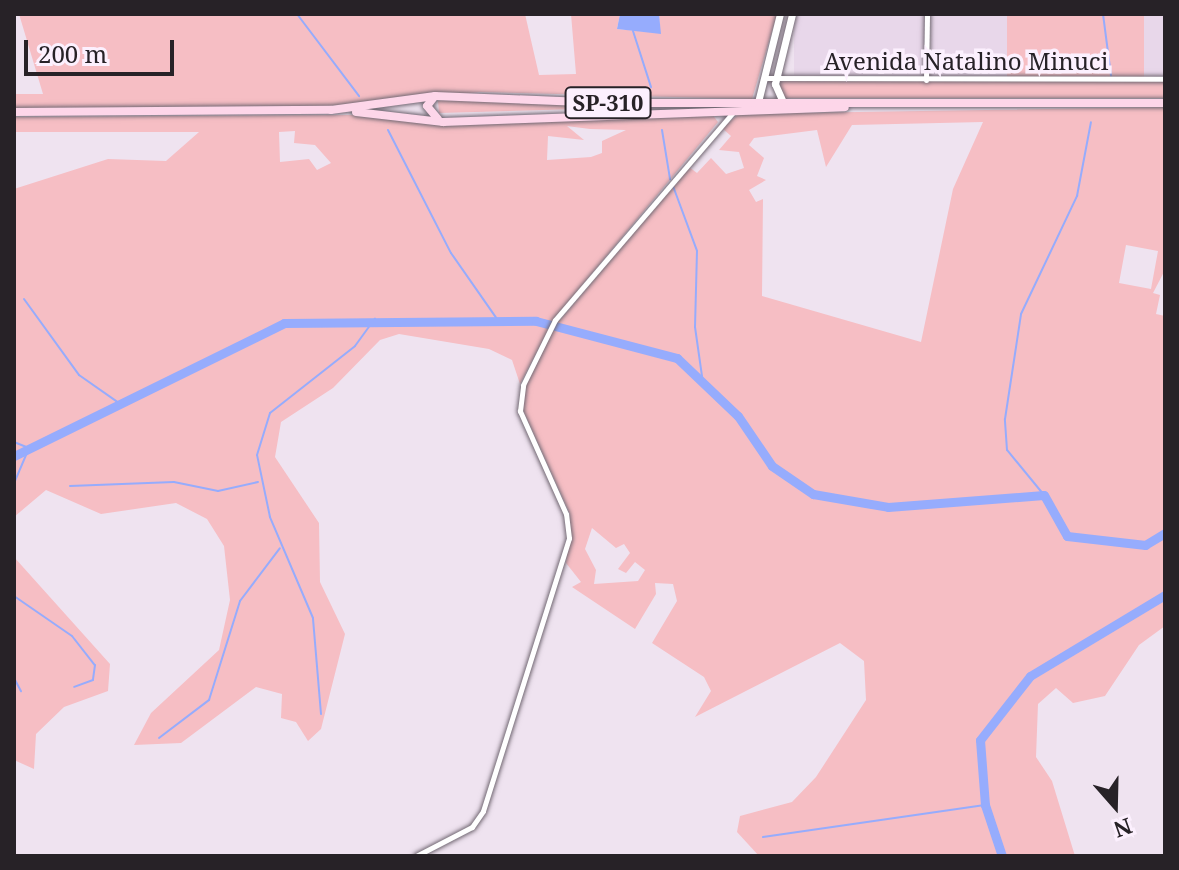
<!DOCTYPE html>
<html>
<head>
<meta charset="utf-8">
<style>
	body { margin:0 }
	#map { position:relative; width:1179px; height:870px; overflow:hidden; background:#efe3f0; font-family:"Noto Serif",serif }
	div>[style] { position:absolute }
	.built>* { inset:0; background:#e8d7ea; transform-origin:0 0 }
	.green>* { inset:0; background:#f6bec4; transform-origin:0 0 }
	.water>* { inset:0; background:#96acfd }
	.stream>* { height:2px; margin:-1px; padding:0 1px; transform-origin:1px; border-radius:1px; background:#96acfd }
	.river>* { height:9px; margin:-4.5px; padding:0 4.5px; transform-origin:4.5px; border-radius:4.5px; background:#96acfd }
	.roads { filter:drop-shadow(0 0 2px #726873) drop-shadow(0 0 2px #726873) }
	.minor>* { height:5px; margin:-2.5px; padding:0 2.5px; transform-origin:2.5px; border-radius:2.5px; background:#fff }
	.tertiary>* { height:7px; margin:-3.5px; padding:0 3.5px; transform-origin:3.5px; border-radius:3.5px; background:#fff }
	.primary>* { height:8px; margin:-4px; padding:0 4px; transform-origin:4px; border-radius:4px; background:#fdd6e9 }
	span { translate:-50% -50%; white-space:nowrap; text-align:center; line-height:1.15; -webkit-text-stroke:7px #fcf0fe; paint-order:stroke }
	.shield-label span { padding:2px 6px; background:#fcf0fe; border:2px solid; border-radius:6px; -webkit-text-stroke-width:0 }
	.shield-label { font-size:22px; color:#272227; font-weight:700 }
	.street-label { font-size:24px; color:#272227 }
	.frame { position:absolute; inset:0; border:16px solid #272227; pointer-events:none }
	.north { position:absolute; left:1075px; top:766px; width:80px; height:80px; -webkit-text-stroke:6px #fcf0fe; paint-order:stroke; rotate:160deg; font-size:22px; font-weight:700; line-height:32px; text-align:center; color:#272227 }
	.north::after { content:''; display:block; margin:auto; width:28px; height:36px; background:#272227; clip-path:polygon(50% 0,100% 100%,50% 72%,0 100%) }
	.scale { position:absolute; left:24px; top:40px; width:150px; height:36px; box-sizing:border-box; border:4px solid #272227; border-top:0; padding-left:10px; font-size:24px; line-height:28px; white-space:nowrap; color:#272227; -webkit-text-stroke:6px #fcf0fe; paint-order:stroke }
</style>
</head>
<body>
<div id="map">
	<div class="built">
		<div style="left:794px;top:14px;width:130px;height:61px"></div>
		<div style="left:931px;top:14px;width:76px;height:62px"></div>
		<div style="clip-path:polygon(1144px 14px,1165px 14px,1165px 77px,1140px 77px)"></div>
	</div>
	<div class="green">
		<div style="clip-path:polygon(19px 14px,525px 14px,539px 75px,576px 74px,571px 14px,620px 14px,617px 29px,660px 33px,659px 14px,777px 14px,752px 99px,480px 92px,330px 106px,14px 109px,14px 94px,43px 94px)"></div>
		<div style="left:1007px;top:14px;width:137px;height:63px"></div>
		<div style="left:780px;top:80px;width:385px;height:18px"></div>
		<div style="clip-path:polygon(452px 98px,758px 104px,439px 113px,438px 101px)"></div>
		<div style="clip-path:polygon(evenodd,1165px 107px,1165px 270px,1153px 293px,1160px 295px,1156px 314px,1165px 316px,1165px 626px,1139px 645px,1105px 696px,1073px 703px,1056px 688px,1038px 704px,1036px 757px,1052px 781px,1075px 856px,759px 856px,737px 832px,740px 816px,792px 802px,816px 777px,866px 700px,864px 661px,840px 643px,695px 717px,711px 691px,704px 677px,652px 643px,677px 601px,673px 584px,655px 583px,656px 594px,635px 629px,572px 587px,581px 582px,566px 563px,570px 514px,523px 410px,525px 386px,555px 326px,689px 167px,697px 173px,711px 158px,726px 174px,744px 168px,739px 152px,719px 150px,731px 136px,722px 128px,739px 114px,1165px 107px,983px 122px,953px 189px,921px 342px,762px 296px,763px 199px,756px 202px,749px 190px,766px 180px,757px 176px,764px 158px,749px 145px,754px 138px,817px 130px,826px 167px,852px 125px,983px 122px,1165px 107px,1126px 245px,1158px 251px,1151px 289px,1119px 283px,1126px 245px,1165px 107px,592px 528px,616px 548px,624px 544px,630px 553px,618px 569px,626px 573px,635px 562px,645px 570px,638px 581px,594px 584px,596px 570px,585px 549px,592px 528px)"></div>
		<div style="clip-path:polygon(evenodd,712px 114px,718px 122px,554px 319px,520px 384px,512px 360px,489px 349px,399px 334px,380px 340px,333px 388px,281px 422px,275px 457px,319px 523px,320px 582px,345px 634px,321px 729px,308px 741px,296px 722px,281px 718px,282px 694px,256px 687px,181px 743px,134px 745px,151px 713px,219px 650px,230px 600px,224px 546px,207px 519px,176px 503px,101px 514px,46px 490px,14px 517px,14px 189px,108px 159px,166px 161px,199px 132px,14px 132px,14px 117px,353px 115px,446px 125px,712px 114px,567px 126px,590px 129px,626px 130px,602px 141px,602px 153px,591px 157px,547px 160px,548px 136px,584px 140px,567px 126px,712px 114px,295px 131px,294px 143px,315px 145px,331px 163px,317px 170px,309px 159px,280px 162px,279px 132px,295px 131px)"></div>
		<div style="clip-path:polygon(14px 557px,110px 664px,108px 691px,64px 707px,36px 734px,34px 769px,14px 760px)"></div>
	</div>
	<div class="water">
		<div style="clip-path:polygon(620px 14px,659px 14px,661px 34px,617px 29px)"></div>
	</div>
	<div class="stream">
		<div style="left:297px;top:14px;width:103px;rotate:52.9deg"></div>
		<div style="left:1103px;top:14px;width:63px;rotate:82.6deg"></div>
		<div style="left:633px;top:31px;width:59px;rotate:72.2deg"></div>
		<div style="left:388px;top:130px;width:138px;rotate:62.9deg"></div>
		<div style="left:451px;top:253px;width:80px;rotate:55.1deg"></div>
		<div style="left:662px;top:130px;width:50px;rotate:80.7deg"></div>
		<div style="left:673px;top:186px;width:69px;rotate:69.7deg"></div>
		<div style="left:697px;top:251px;width:76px;rotate:91.5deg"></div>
		<div style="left:695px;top:327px;width:57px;rotate:81.9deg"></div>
		<div style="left:24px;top:299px;width:94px;rotate:54.1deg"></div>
		<div style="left:79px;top:375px;width:49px;rotate:35deg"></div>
		<div style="left:14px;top:442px;width:16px;rotate:22deg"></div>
		<div style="left:29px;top:448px;width:39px;rotate:113deg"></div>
		<div style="left:70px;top:486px;width:104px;rotate:-2.2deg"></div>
		<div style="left:174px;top:482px;width:45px;rotate:11.6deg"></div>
		<div style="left:218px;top:491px;width:41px;rotate:-12.7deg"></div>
		<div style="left:1044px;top:495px;width:58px;rotate:-129.4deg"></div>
		<div style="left:1007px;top:450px;width:31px;rotate:-94deg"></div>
		<div style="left:1005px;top:419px;width:106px;rotate:-81.3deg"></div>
		<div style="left:1021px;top:314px;width:131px;rotate:-64.6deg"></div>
		<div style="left:1077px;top:196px;width:75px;rotate:-79.3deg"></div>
		<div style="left:14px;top:596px;width:70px;rotate:34.6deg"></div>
		<div style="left:72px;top:636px;width:37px;rotate:52deg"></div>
		<div style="left:95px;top:665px;width:15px;rotate:98deg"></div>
		<div style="left:93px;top:680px;width:20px;rotate:160deg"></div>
		<div style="left:14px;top:678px;width:15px;rotate:62deg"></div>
		<div style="left:321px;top:714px;width:96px;rotate:-94.8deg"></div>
		<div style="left:313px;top:618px;width:110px;rotate:-113.1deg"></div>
		<div style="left:270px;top:517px;width:63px;rotate:-101.8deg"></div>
		<div style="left:257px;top:455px;width:44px;rotate:-72.8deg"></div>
		<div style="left:270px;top:413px;width:108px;rotate:-38.2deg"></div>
		<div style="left:355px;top:346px;width:34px;rotate:-54deg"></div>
		<div style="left:159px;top:738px;width:63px;rotate:-37.2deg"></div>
		<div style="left:209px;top:700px;width:104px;rotate:-72.6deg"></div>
		<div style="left:240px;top:601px;width:66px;rotate:-53deg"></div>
		<div style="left:763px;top:837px;width:224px;rotate:-8.2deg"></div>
	</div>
	<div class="river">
		<div style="left:14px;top:456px;width:301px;rotate:-26.2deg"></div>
		<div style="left:284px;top:323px;width:252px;rotate:-0.5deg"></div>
		<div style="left:536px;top:321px;width:146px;rotate:14.7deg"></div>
		<div style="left:677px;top:358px;width:84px;rotate:43.6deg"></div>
		<div style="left:738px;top:416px;width:60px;rotate:55.8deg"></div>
		<div style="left:772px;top:466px;width:50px;rotate:34.3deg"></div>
		<div style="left:813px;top:494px;width:76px;rotate:9.8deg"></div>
		<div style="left:888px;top:507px;width:156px;rotate:-4.4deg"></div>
		<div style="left:1044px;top:495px;width:47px;rotate:60.7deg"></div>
		<div style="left:1067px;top:536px;width:79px;rotate:6.6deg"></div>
		<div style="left:1145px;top:545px;width:23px;rotate:-31deg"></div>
		<div style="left:1002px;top:856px;width:54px;rotate:-108.4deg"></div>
		<div style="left:985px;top:805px;width:65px;rotate:-94.4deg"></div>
		<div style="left:980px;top:740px;width:81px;rotate:-52deg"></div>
		<div style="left:1030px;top:676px;width:157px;rotate:-31deg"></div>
	</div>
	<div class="roads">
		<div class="minor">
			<div style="left:767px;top:78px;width:398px;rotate:0.1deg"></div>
			<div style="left:926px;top:80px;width:66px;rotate:-89.1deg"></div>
			<div style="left:416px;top:856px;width:63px;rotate:-27.4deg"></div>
			<div style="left:472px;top:827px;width:19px;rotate:-55deg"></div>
			<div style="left:483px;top:811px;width:286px;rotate:-72.5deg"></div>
			<div style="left:569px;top:538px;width:24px;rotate:-97deg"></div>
			<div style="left:566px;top:514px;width:113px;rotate:-114.1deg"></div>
			<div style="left:520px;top:411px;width:26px;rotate:-83deg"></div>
			<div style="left:523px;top:385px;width:72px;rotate:-63.8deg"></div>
			<div style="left:555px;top:320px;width:274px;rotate:-49.4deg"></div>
		</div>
		<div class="tertiary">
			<div style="left:758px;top:102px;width:91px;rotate:-76deg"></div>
			<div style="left:783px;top:102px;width:20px;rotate:-114deg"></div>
			<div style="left:775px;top:84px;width:72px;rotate:-76.3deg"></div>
		</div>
		<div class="primary">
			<div style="left:434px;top:97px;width:11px;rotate:128deg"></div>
			<div style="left:427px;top:106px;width:17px;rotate:50deg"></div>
			<div style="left:14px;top:112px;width:317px;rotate:-0.4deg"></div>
			<div style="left:331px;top:110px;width:105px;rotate:-7.7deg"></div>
			<div style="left:435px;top:96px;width:172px;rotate:2.3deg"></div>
			<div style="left:607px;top:103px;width:558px"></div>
			<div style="left:356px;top:112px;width:88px;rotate:6.6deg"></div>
			<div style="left:443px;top:122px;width:402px;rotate:-2.1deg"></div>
		</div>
	</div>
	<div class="shield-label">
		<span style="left:608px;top:103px">SP-310</span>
	</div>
	<div class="street-label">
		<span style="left:966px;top:61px">Avenida Natalino Minuci</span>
	</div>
	<div class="frame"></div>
	<div class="north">N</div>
	<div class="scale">200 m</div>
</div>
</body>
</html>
